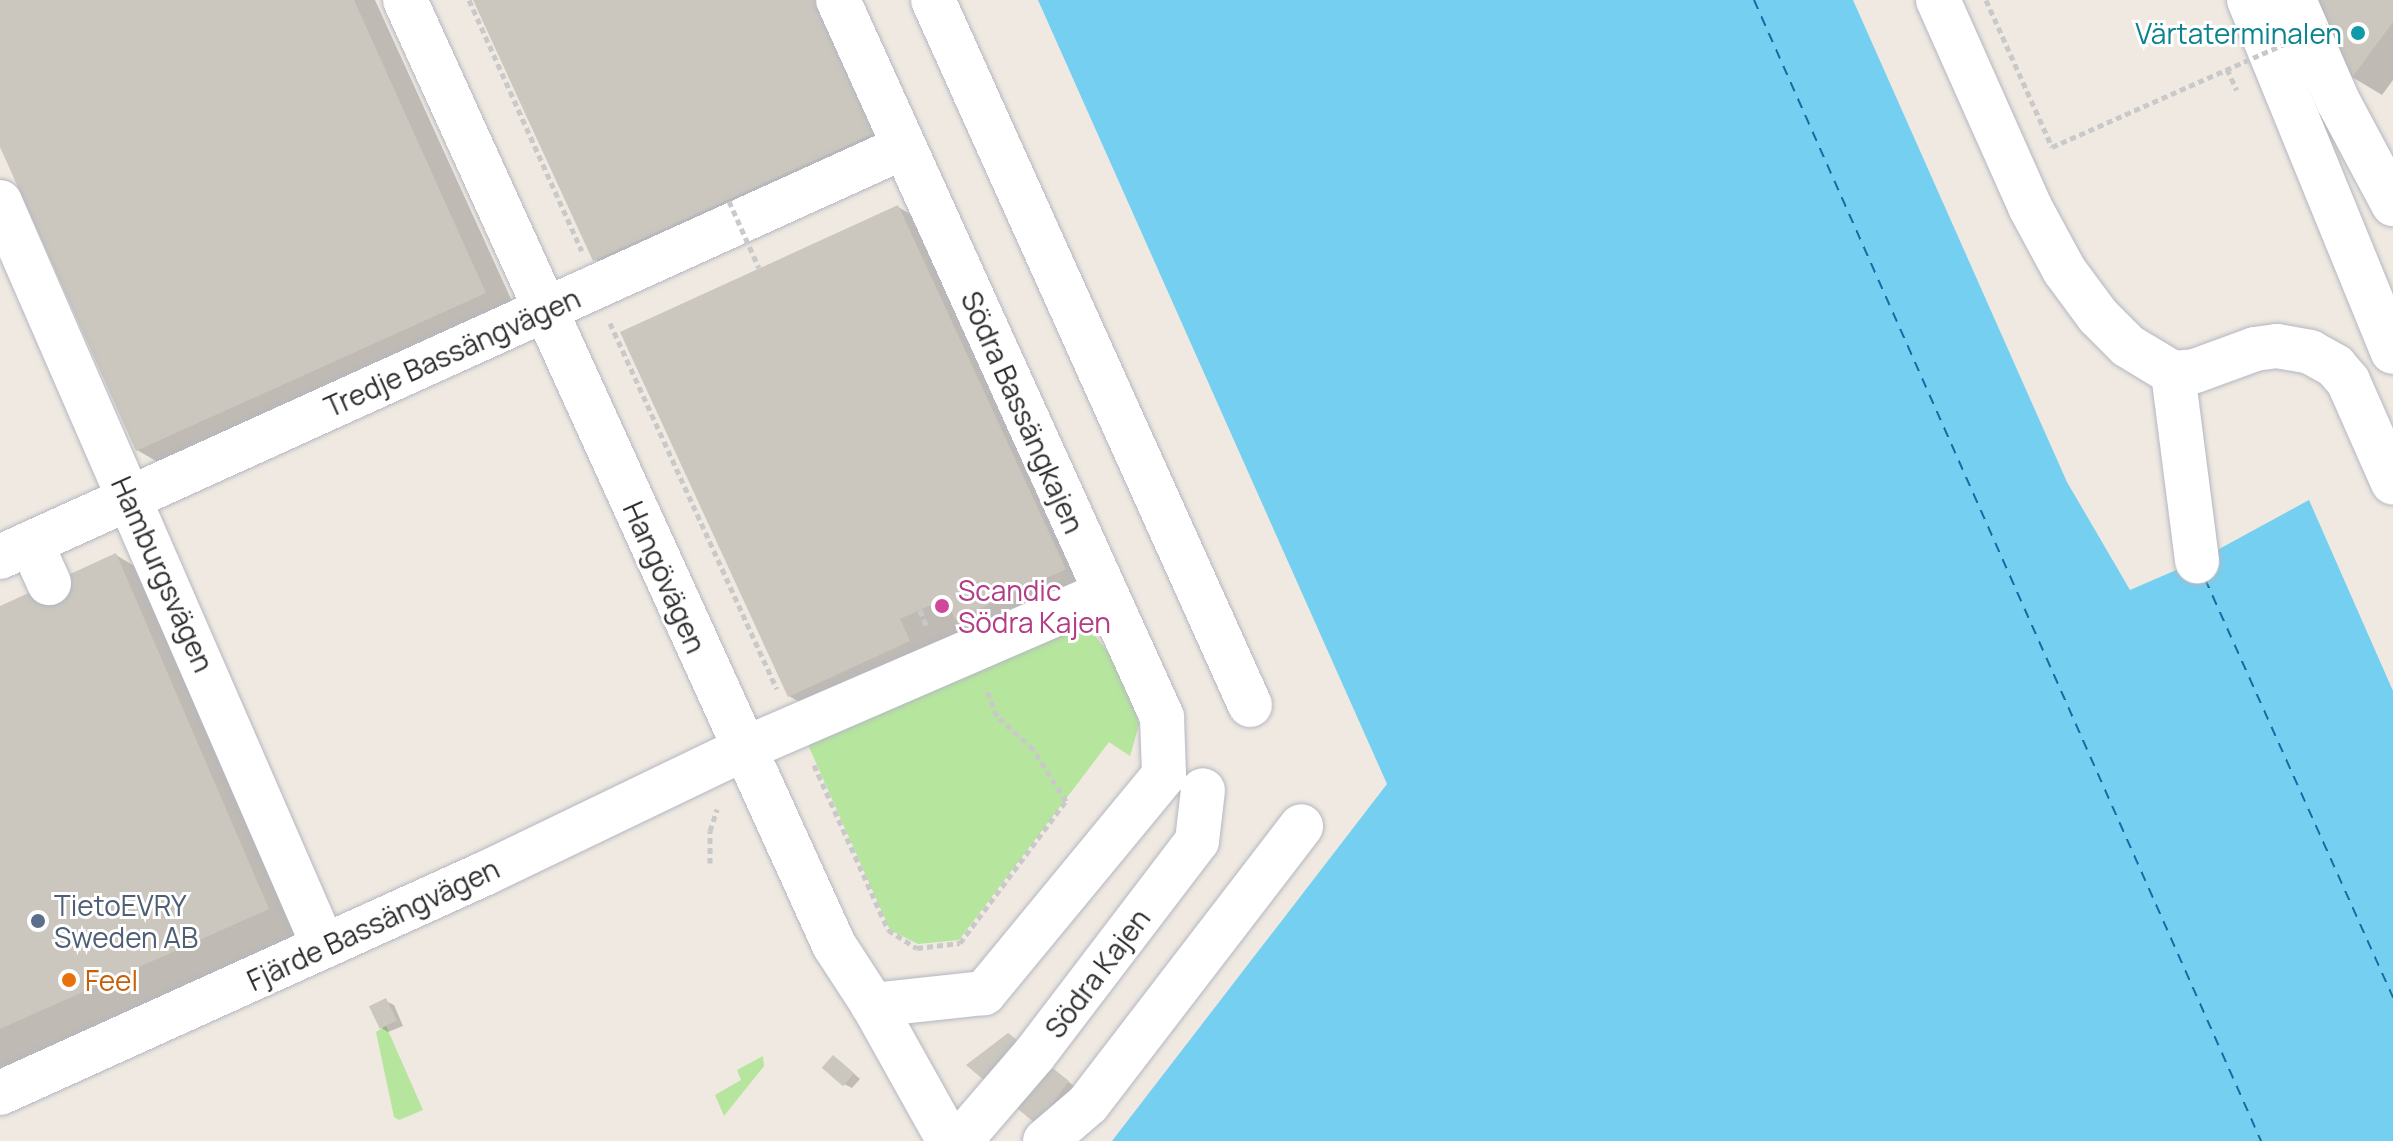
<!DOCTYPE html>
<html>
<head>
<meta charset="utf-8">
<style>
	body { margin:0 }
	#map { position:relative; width:2393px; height:1141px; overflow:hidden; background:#efe9e1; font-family:Manrope,sans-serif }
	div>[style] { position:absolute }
	.green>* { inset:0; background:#b6e59e }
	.water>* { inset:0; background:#75cff0 }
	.shadow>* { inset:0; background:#0003 }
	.ferry>* { height:2px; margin-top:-1px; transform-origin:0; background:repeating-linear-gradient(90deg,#0d6fa3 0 10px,transparent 0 18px) }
	.building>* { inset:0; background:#cbc7bf; transform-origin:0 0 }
	.path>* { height:5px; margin-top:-2.5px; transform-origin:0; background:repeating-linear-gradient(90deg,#c9c9c9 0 6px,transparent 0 10px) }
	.roads { filter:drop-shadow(0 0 2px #b4b7c1) drop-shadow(0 0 2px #b4b7c1) }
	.minor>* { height:44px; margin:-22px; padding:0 22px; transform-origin:22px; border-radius:22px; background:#fff }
	.path-bridge>* { height:5px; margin-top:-2.5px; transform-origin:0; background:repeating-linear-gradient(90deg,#c9c9c9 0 6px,transparent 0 10px) }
	.dots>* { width:22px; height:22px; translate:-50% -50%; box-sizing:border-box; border:4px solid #fff; border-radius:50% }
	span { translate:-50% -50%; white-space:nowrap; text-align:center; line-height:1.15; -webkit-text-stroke:6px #fff; paint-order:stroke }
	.culture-label { font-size:28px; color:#0d838f }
	.right { translate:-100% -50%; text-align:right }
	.street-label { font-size:28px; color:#2e2e2e }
	.hotel-label { font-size:28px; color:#b23c85 }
	.left { translate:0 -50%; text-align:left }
	.service-label { font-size:28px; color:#4e5e75 }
	.food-label { font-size:28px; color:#c56008 }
</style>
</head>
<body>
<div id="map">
	<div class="green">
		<div style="clip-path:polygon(1082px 619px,1126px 675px,1139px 725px,1130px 756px,1109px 742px,959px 940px,918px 944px,890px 930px,809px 747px,812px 736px)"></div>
		<div style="clip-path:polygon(386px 1026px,423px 1110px,399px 1120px,394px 1117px,376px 1032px)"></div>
		<div style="clip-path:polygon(763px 1056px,764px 1066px,724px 1116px,715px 1095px,741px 1080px,737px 1070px)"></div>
	</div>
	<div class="water">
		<div style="clip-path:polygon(1038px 0,1853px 0,2067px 482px,2130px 590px,2197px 561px,2309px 500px,2393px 691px,2393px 1141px,1112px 1141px,1387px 784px)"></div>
	</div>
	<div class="shadow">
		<div style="clip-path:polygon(0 0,375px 0,516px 310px,168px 468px,137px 450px,0 142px)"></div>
		<div style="clip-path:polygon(475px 0,836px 0,904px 151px,625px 277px,594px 259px)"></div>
		<div style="clip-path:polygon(2393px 0,2393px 80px,2382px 95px,2352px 77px)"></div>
		<div style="clip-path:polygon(898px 207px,938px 230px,1105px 593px,830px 719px,789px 696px)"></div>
		<div style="clip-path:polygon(116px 555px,156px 579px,308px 932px,0 1070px,0 608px)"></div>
		<div style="clip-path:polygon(386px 1001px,394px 1005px,403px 1026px,388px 1032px,380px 1027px)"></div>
		<div style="clip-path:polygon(1016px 1040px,1075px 1087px,1046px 1128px)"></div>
		<div style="clip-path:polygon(841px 1062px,860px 1079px,852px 1088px,844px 1084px)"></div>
	</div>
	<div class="ferry">
		<div style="left:1754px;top:0;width:1249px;rotate:66.04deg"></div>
		<div style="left:2205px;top:579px;width:459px;rotate:65.8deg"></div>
	</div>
	<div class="building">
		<div style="clip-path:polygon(0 0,354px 0,486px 293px,136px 451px,0 147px)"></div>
		<div style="clip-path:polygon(473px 0,815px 0,875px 133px,593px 261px)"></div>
		<div style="clip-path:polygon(2316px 0,2393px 0,2393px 22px,2351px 79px)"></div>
		<div style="clip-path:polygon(898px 205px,1066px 569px,955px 620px,946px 598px,900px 619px,910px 641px,788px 697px,620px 332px)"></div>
		<div style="clip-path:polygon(116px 553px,269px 909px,0 1029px,0 606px)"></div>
		<div style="left:386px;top:998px;width:25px;height:19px;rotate:64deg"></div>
		<div style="clip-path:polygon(1008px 1033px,1069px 1081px,1037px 1125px,966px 1065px)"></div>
		<div style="left:833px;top:1055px;width:28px;height:17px;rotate:41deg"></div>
	</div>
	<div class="path">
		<div style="left:469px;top:0;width:275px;rotate:65.8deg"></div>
		<div style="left:2227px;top:69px;width:23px;rotate:65deg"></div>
		<div style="left:610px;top:323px;width:402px;rotate:65.5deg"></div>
		<div style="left:920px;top:610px;width:18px;rotate:68deg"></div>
		<div style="left:814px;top:765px;width:181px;rotate:65.8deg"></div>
		<div style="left:888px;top:930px;width:34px;rotate:32deg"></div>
		<div style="left:917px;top:948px;width:43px;rotate:-6.6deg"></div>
		<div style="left:960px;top:943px;width:177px;rotate:-53.3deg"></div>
		<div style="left:1066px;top:801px;width:62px;rotate:-122.4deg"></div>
		<div style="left:1033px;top:749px;width:49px;rotate:-137.5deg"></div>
		<div style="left:997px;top:716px;width:31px;rotate:-112deg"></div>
		<div style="left:710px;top:863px;width:32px;rotate:-90deg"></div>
		<div style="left:710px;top:831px;width:23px;rotate:-72deg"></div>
	</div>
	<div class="roads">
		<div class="minor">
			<div style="left:405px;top:0;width:1038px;rotate:65.58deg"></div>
			<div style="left:834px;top:945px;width:72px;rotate:57deg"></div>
			<div style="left:873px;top:1005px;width:156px;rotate:60.8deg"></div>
			<div style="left:838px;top:0;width:787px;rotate:65.68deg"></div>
			<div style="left:1162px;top:717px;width:58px;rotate:88deg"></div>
			<div style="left:1164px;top:775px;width:283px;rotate:129.5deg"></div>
			<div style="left:984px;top:993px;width:112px;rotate:173.8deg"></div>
			<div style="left:933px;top:0;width:773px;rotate:65.79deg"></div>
			<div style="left:1938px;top:0;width:227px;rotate:66deg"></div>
			<div style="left:2030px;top:207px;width:72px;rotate:61.6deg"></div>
			<div style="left:2064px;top:270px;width:57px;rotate:53.5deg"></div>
			<div style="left:2098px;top:316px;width:42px;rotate:45deg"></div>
			<div style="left:2128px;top:346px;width:52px;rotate:31deg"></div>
			<div style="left:2249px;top:0;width:380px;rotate:67.8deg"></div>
			<div style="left:2294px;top:0;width:110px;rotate:66.5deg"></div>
			<div style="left:2338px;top:101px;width:117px;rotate:61.9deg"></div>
			<div style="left:0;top:202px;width:812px;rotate:66.5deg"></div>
			<div style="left:2173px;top:373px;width:22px;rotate:-5deg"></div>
			<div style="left:2195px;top:371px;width:64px;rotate:-20.1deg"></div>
			<div style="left:2255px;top:349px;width:22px;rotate:-8deg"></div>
			<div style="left:2277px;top:346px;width:34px;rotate:10deg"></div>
			<div style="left:2310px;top:352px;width:29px;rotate:29deg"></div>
			<div style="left:2335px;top:366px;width:20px;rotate:49deg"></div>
			<div style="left:2348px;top:381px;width:111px;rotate:66.2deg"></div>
			<div style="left:2173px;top:373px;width:190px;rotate:82.7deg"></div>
			<div style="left:31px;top:543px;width:44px;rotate:65.8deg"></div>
			<div style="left:0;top:557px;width:993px;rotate:-24.4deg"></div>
			<div style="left:0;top:1093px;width:533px;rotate:-24.36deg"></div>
			<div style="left:486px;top:873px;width:286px;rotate:-25.7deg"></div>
			<div style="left:744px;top:749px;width:392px;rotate:-23.4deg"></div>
			<div style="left:960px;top:1141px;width:113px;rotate:-49.3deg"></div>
			<div style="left:1034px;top:1055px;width:269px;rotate:-52.7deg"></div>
			<div style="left:1197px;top:841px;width:51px;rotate:-83.3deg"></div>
			<div style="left:1045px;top:1141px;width:57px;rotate:-40.7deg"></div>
			<div style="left:1088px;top:1104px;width:350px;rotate:-52.5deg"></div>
		</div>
	</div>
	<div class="path-bridge">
		<div style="left:1986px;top:0;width:161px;rotate:65.8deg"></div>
		<div style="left:2052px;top:147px;width:301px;rotate:-23.9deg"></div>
		<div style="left:729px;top:201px;width:73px;rotate:65.9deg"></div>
	</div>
	<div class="dots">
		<div style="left:2358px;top:33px;background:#0f9aa8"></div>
		<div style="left:942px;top:606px;background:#d1479c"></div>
		<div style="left:38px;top:921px;background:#5c6f8a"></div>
		<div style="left:69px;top:980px;background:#e8710a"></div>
	</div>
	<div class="culture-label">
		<span class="right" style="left:2342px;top:33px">Värtaterminalen</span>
	</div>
	<div class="street-label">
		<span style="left:452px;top:352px;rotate:-24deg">Tredje Bassängvägen</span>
		<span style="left:1023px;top:412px;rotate:66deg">Södra Bassängkajen</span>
		<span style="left:163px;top:574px;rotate:66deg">Hamburgsvägen</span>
		<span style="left:665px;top:577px;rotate:66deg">Hangövägen</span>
		<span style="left:373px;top:924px;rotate:-25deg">Fjärde Bassängvägen</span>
		<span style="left:1097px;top:973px;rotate:-53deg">Södra Kajen</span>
	</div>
	<div class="hotel-label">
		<span class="left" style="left:958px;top:606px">Scandic<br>Södra Kajen</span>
	</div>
	<div class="service-label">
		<span class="left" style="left:54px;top:921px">TietoEVRY<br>Sweden AB</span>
	</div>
	<div class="food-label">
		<span class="left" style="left:85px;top:980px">Feel</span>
	</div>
</div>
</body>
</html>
